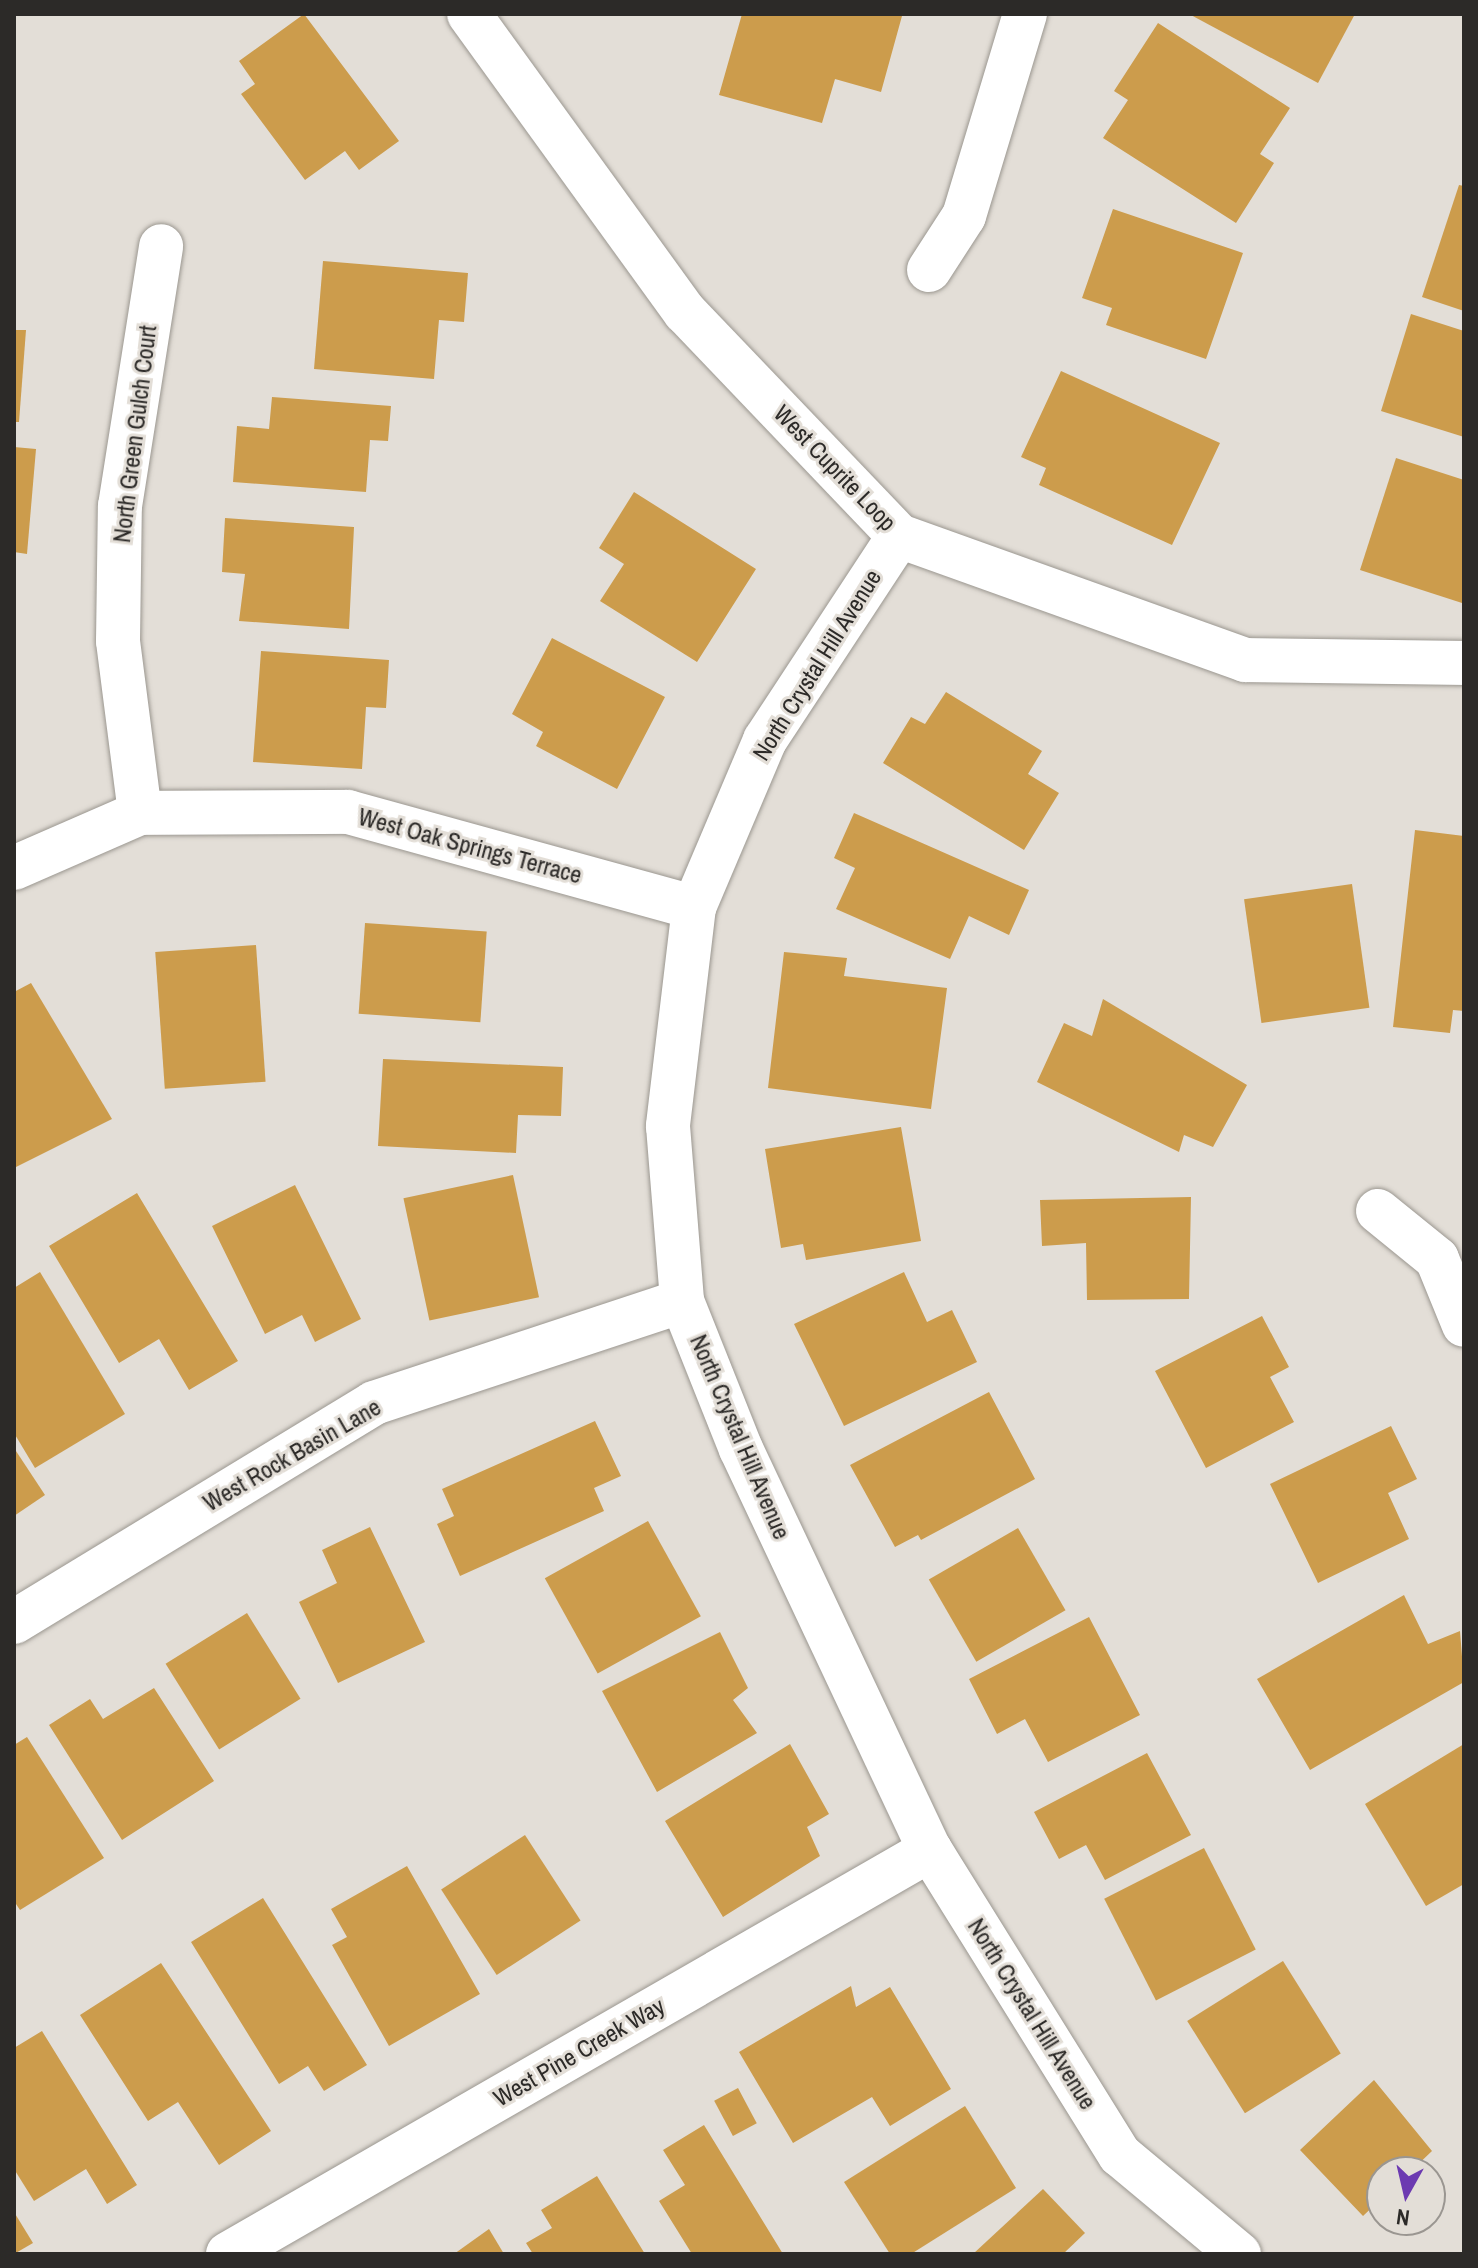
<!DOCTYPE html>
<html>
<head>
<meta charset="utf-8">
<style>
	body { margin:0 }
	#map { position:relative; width:1478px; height:2268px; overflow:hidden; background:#e3ded7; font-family:"Archivo Narrow",sans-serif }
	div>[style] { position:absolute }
	.building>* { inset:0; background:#cc9c4c; transform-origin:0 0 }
	.roads { filter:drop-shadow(0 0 2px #9b9790) drop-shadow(0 0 2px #9b9790) }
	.minor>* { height:44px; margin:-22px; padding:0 22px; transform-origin:22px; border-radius:22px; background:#fff }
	span { translate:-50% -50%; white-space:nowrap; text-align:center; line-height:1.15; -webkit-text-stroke:6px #e3ded7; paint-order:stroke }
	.street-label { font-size:24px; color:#2c2a28 }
	.frame { position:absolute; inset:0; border:16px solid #2c2a28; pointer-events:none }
	.north { position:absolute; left:1366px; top:2156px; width:80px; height:80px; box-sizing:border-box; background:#e3ded7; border:2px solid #9a9691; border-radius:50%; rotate:188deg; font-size:22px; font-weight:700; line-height:32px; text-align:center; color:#2c2a28 }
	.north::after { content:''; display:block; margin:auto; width:28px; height:36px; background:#6c3ab1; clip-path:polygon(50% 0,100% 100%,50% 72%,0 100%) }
</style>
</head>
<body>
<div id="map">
	<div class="building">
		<div style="clip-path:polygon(304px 14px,399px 141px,359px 170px,345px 151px,305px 180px,241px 94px,255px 84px,239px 61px)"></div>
		<div style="clip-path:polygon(742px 14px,894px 14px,902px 16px,881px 92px,835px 79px,822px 123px,719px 95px)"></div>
		<div style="clip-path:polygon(1189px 14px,1355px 14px,1318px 83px)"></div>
		<div style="clip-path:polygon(1158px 23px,1290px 108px,1260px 154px,1274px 163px,1236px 223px,1103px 138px,1128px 100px,1114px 91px)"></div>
		<div style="clip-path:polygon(1459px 185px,1464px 186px,1464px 311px,1422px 297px)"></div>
		<div style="clip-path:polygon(1113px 209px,1243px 253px,1206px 359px,1106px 325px,1112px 308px,1082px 298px)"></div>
		<div style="clip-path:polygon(323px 261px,468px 273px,464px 322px,439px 320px,434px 379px,314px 369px)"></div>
		<div style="clip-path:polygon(1411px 314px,1464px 331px,1464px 437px,1381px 411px)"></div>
		<div style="clip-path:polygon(14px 330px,26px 330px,19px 422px,14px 422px)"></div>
		<div style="clip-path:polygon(1061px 371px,1220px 443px,1172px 545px,1039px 485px,1046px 468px,1021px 457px)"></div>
		<div style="clip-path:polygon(272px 397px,391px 406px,388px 441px,370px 440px,366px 492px,233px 482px,237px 426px,269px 429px)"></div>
		<div style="clip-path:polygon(14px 447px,36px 449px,27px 554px,14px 552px)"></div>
		<div style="clip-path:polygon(1396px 458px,1464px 480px,1462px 603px,1360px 570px)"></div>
		<div style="clip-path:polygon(634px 492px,756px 569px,697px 662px,600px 601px,624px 564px,599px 548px)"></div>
		<div style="clip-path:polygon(225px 518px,354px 527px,349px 629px,239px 621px,245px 574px,222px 572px)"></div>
		<div style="clip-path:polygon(552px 638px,665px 697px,617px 789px,536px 746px,543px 732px,512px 714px)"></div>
		<div style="clip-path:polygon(261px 651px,389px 660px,386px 708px,366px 707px,362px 769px,253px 762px)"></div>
		<div style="clip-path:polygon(946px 692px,1042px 751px,1028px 774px,1059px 793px,1024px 850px,883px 763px,911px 717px,925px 724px)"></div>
		<div style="clip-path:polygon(854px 813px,1029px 890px,1009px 935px,969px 916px,950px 959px,836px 909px,855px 868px,834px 858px)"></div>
		<div style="clip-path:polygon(1415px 830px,1464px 836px,1464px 1011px,1453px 1010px,1450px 1033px,1393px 1027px)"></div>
		<div style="left:1352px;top:884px;width:125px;height:109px;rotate:82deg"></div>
		<div style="left:365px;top:923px;width:122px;height:91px;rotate:4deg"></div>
		<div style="left:256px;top:945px;width:137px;height:101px;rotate:86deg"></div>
		<div style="clip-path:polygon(784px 952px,847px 958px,844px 976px,947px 988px,931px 1109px,768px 1088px)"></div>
		<div style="clip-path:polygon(31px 983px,112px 1119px,14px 1168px,14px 992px)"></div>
		<div style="clip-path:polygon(1103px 999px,1247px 1085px,1213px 1147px,1184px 1135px,1179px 1152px,1037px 1082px,1064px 1023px,1092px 1036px)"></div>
		<div style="clip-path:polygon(383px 1059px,563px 1067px,561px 1116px,518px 1115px,516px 1153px,378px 1146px)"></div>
		<div style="clip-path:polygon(901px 1127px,921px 1241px,806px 1260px,803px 1244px,781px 1248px,765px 1149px)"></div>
		<div style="left:513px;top:1175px;width:125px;height:112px;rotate:78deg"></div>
		<div style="clip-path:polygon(295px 1185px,361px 1319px,315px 1342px,302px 1315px,265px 1334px,212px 1226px)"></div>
		<div style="clip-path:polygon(137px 1193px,238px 1361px,189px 1390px,159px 1339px,119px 1363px,49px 1246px)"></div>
		<div style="clip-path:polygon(1191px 1197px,1189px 1299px,1087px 1300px,1086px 1243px,1042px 1246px,1040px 1200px)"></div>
		<div style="clip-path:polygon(40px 1272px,125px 1414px,35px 1468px,14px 1433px,14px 1288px)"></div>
		<div style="clip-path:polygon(904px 1272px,927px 1322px,952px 1310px,977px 1362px,844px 1426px,794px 1324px)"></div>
		<div style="clip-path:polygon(1262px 1316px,1289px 1367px,1270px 1377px,1294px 1422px,1206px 1468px,1155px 1371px)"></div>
		<div style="clip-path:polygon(989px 1392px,1035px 1479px,921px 1540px,918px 1535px,895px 1547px,850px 1465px)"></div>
		<div style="clip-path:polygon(595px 1421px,621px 1476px,594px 1488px,604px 1511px,460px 1576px,437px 1524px,454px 1516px,442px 1489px)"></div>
		<div style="clip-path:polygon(1391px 1426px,1417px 1479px,1388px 1493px,1409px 1539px,1318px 1583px,1270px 1484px)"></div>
		<div style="clip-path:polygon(14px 1448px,45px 1495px,14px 1516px)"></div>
		<div style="left:648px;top:1521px;width:109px;height:118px;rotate:61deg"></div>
		<div style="clip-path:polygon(370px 1527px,425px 1642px,338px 1683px,299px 1602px,337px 1583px,322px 1550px)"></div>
		<div style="left:1018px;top:1528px;width:95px;height:103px;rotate:60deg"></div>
		<div style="clip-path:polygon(1404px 1595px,1428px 1644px,1460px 1631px,1464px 1682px,1310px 1770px,1257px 1679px)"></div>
		<div style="left:247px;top:1613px;width:101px;height:96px;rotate:58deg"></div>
		<div style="clip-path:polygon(1089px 1617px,1140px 1715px,1048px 1762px,1025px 1719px,997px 1734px,969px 1679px)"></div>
		<div style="clip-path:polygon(720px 1632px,748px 1688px,733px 1700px,757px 1733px,657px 1792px,602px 1691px)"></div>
		<div style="clip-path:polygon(154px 1688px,214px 1781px,122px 1840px,49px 1725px,90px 1699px,103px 1719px)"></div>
		<div style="clip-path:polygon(27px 1737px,104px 1858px,20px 1910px,14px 1901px,14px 1745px)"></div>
		<div style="clip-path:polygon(790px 1744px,829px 1814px,807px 1827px,820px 1856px,723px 1917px,665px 1821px)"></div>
		<div style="clip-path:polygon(1464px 1744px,1464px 1884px,1426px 1906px,1365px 1804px)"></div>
		<div style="clip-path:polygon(1147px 1753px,1191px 1835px,1105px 1880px,1086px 1845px,1059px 1859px,1034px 1812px)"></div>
		<div style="left:525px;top:1835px;width:102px;height:100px;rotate:57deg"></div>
		<div style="left:1204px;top:1848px;width:114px;height:112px;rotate:63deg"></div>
		<div style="clip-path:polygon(407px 1866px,480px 1994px,389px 2046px,332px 1945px,347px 1937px,331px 1909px)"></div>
		<div style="clip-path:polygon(263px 1898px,367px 2065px,324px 2091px,308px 2066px,279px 2084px,191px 1942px)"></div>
		<div style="left:1283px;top:1961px;width:109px;height:113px;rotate:58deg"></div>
		<div style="clip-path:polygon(161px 1963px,271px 2131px,219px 2165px,178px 2102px,148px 2121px,80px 2015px)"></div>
		<div style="clip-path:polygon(851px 1986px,856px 2007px,890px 1987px,951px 2089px,890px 2126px,872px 2097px,793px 2143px,739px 2052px)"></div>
		<div style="clip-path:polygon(42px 2031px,137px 2185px,107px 2204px,86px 2169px,34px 2201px,14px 2169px,14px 2048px)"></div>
		<div style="clip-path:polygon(1374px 2080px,1432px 2151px,1410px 2172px,1382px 2172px,1382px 2198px,1363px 2216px,1300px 2150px)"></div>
		<div style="left:738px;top:2088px;width:40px;height:27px;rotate:62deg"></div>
		<div style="clip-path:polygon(965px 2106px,1016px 2188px,911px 2254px,890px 2254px,844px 2182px)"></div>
		<div style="clip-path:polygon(704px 2125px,783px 2254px,692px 2254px,659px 2201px,685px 2185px,663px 2150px)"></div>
		<div style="clip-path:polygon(597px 2176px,645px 2254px,533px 2254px,526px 2243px,552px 2228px,541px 2210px)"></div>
		<div style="clip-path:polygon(1043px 2189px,1085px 2233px,1063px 2254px,973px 2254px)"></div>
		<div style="clip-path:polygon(14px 2212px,33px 2243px,14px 2254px)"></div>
		<div style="clip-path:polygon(489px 2229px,504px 2254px,454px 2254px)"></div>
	</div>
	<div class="roads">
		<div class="minor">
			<div style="left:469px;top:14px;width:368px;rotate:54.1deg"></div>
			<div style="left:685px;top:312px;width:310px;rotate:46.3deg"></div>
			<div style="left:899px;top:536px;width:368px;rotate:19.7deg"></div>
			<div style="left:1245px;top:660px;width:219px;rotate:0.8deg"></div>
			<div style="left:929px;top:270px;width:64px;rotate:-57.1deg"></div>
			<div style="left:964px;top:216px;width:211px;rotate:-73.2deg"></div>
			<div style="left:899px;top:536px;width:244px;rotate:123.3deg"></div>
			<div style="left:765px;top:740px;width:181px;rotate:113deg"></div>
			<div style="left:694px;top:907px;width:221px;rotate:96.8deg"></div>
			<div style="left:668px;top:1126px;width:176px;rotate:85.4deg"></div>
			<div style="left:682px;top:1301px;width:159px;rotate:68.3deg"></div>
			<div style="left:741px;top:1449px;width:443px;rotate:64.8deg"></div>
			<div style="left:930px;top:1850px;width:359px;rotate:58.1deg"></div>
			<div style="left:1120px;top:2155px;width:155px;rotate:39.8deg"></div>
			<div style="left:140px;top:813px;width:173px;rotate:-97.3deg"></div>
			<div style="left:118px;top:641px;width:135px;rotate:-89.2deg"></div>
			<div style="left:120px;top:506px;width:263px;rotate:-81deg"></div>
			<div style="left:14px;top:868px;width:137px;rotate:-23.6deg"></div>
			<div style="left:140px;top:813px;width:208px;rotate:-0.3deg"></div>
			<div style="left:348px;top:812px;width:359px;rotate:15.4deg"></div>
			<div style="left:1378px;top:1211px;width:76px;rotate:39.1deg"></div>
			<div style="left:1437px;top:1259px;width:71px;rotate:67.8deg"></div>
			<div style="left:14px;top:1622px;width:421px;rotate:-31.3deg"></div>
			<div style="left:374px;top:1403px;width:324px;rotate:-18.3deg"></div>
			<div style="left:228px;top:2254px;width:810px;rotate:-29.92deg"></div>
		</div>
	</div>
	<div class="street-label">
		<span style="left:135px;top:434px;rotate:-83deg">North Green Gulch Court</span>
		<span style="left:835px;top:468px;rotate:46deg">West Cuprite Loop</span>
		<span style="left:817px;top:665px;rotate:-58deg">North Crystal Hill Avenue</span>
		<span style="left:470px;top:846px;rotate:15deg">West Oak Springs Terrace</span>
		<span style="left:740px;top:1437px;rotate:67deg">North Crystal Hill Avenue</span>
		<span style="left:292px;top:1455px;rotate:-30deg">West Rock Basin Lane</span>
		<span style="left:1032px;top:2014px;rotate:58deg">North Crystal Hill Avenue</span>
		<span style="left:579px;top:2052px;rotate:-30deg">West Pine Creek Way</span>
	</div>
	<div class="frame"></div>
	<div class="north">N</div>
</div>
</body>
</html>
